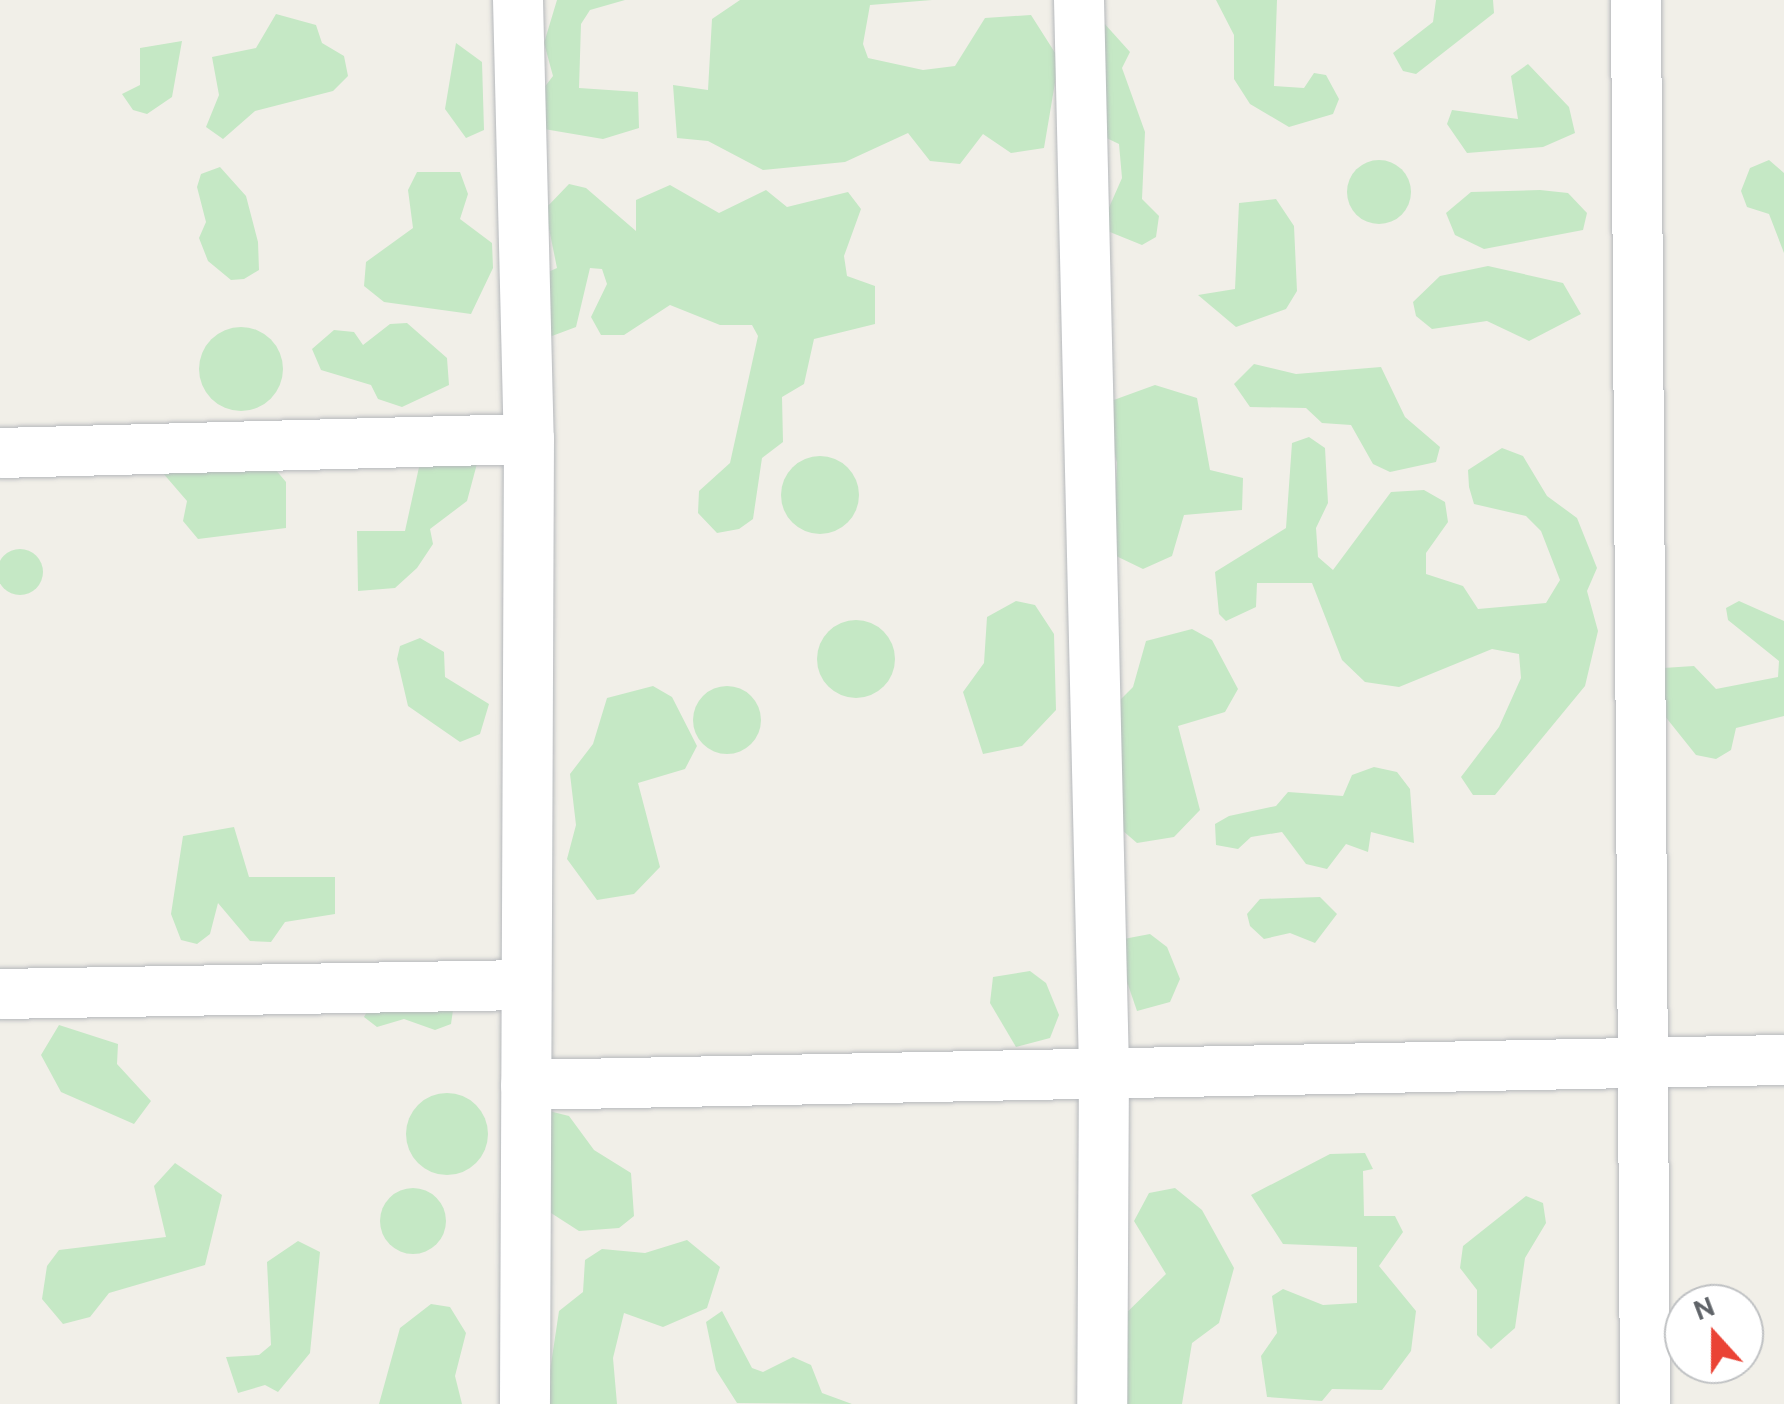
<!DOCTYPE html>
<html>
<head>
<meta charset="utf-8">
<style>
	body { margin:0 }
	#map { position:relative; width:1784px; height:1404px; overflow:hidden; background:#f1efe8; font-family:Cabin,sans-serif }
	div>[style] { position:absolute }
	.green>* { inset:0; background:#c5e8c5 }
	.round { border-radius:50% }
	.roads { filter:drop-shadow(0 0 2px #b5b8bc) drop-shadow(0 0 2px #b5b8bc) }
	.minor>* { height:50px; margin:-25px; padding:0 25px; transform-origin:25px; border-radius:25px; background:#fff }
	span { translate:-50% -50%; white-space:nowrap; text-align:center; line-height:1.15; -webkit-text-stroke:8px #fff; paint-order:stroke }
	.north { position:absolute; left:1664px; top:1284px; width:100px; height:100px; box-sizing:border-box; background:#fff; border:2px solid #bfc1c3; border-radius:50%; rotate:339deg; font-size:28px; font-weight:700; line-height:40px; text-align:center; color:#5f6368 }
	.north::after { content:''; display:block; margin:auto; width:35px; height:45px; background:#ea4335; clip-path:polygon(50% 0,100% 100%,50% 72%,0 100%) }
</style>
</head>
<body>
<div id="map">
	<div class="green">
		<div style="clip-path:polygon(557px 0,625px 0,590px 10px,581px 24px,579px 88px,638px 92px,639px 128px,603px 139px,544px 129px,534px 101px,553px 76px,544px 43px)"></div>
		<div style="clip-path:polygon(740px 0,932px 0,870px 5px,863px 44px,868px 58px,923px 70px,955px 66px,985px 18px,1031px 15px,1059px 59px,1044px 148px,1011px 153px,983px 134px,960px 164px,930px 161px,908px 133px,845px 162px,763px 170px,708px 141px,677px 138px,673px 85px,708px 90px,712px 19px)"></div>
		<div style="clip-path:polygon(1216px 0,1277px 0,1274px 86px,1304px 88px,1314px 73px,1326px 75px,1339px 99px,1333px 114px,1289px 127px,1250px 104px,1234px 79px,1234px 35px)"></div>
		<div style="clip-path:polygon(1436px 0,1493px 0,1494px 13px,1416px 74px,1403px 71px,1393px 53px,1433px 22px)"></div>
		<div style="clip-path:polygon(276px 14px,316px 25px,322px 43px,344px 56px,348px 76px,333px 91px,255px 111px,223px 139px,206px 127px,219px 95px,212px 57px,256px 48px)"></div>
		<div style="clip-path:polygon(1103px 22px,1130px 52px,1122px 68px,1145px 132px,1142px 199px,1159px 216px,1156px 237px,1142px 245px,1100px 228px,1122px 178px,1119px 144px,1096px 133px)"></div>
		<div style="clip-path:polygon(182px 41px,172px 97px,147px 114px,133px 110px,122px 94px,140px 85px,140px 48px)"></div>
		<div style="clip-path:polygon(456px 43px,482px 62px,484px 130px,466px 138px,445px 109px)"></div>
		<div style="clip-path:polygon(1528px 64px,1569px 107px,1575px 133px,1543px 147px,1467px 153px,1447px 124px,1452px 110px,1518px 119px,1511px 76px)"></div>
		<div class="round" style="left:1347px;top:160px;width:64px;height:64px"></div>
		<div style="clip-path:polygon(1769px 160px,1784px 173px,1784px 253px,1769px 214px,1747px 207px,1741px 191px,1750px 168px)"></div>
		<div style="clip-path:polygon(220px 167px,246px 196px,258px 242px,259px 270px,244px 279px,231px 280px,208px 261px,199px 238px,206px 222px,197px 187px,201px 174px)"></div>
		<div style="clip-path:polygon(417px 172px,460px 172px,468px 194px,460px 219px,492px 243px,493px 268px,471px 314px,384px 302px,364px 286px,366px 262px,413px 228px,408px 190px)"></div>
		<div style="clip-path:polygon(569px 184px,586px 188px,636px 231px,636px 200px,670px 185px,719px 213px,766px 190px,787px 207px,848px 192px,861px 209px,844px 256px,847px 276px,875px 286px,875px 324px,814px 339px,804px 384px,782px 397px,783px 442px,762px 458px,753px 519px,739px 529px,717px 533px,698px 513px,699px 491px,730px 463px,758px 336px,752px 325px,720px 325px,670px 305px,624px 335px,601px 335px,591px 317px,607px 284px,602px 269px,590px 268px,576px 327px,552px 336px,531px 328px,528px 281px,557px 268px,545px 209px)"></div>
		<div style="clip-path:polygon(1540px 190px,1568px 193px,1587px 213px,1583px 230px,1484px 249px,1455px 235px,1446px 213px,1471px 192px)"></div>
		<div style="clip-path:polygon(1276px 199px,1294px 226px,1297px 291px,1286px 309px,1236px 327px,1198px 295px,1235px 289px,1239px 203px)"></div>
		<div style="clip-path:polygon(1488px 266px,1563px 283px,1581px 314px,1529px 341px,1487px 321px,1432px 329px,1416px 316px,1413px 302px,1440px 276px)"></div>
		<div style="clip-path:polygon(407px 323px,447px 358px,449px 385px,402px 407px,378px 399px,371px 385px,321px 370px,312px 349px,334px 330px,354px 332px,363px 345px,390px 324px)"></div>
		<div class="round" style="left:199px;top:327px;width:84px;height:84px"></div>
		<div style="clip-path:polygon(1254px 364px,1296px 374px,1381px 367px,1405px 417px,1440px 447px,1436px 462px,1390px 472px,1373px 464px,1351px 425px,1322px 423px,1306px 408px,1250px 407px,1234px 384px)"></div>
		<div style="clip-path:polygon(1155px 385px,1197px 398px,1210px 470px,1243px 478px,1242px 510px,1184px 515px,1172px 556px,1143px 569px,1112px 554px,1117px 463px,1108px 425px,1111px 401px)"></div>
		<div style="clip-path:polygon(1309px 437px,1325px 448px,1328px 503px,1316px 528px,1318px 557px,1333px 570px,1391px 492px,1424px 490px,1445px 502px,1448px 522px,1426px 553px,1426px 574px,1463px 586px,1478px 609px,1546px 603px,1560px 580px,1541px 531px,1526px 516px,1474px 504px,1469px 487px,1468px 470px,1502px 448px,1523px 456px,1547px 496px,1577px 518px,1597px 568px,1587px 591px,1598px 631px,1585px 686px,1495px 795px,1473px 795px,1461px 777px,1499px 727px,1521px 678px,1519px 654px,1492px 649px,1399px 687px,1365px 682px,1342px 660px,1312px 583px,1257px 583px,1256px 607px,1226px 621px,1219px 614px,1215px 572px,1286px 528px,1292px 443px)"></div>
		<div style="clip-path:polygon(482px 445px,467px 501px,430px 529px,433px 544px,417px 568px,395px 588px,358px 591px,357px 531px,405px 531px,421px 458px)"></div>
		<div class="round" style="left:781px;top:456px;width:78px;height:78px"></div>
		<div style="clip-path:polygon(275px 469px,286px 482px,286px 528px,198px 539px,183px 521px,187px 501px,162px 472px)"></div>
		<div class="round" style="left:-3px;top:549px;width:46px;height:46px"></div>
		<div style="clip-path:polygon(1016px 601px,1035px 605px,1054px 634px,1056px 710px,1022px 746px,983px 754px,963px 692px,984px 663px,987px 617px)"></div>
		<div style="clip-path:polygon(1739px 601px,1784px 621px,1784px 716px,1736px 728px,1731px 750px,1716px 759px,1696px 755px,1656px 705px,1663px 668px,1694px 666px,1716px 689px,1778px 677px,1779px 661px,1728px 620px,1726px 608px)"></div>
		<div class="round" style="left:817px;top:620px;width:78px;height:78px"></div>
		<div style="clip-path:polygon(1192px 629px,1212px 640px,1238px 689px,1225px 712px,1178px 726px,1200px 810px,1174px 837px,1137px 843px,1115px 824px,1118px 702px,1133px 687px,1146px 641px)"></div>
		<div style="clip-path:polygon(420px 638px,444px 652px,445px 677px,489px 704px,480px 734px,460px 742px,408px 706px,397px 659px,400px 646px)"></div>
		<div style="clip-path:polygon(653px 686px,672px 697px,697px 746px,685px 769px,638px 783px,660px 867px,634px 894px,597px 900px,567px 859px,576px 825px,570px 774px,593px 744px,607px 698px)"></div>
		<div class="round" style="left:693px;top:686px;width:68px;height:68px"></div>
		<div style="clip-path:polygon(1374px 767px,1397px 772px,1410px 789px,1414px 843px,1371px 832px,1368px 852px,1346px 844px,1327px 869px,1306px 864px,1282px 832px,1251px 837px,1238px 849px,1216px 845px,1215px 824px,1229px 816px,1276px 806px,1288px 792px,1343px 796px,1352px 775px)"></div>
		<div style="clip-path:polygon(234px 827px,249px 877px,335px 877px,335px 914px,285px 922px,271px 942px,250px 941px,218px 903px,210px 934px,197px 944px,181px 940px,171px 914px,183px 836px)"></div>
		<div style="clip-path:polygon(1320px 897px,1337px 914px,1315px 943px,1290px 933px,1264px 939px,1250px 926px,1247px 914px,1260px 899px)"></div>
		<div style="clip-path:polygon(1150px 934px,1167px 947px,1180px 979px,1170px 1002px,1137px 1011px,1113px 941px)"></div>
		<div style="clip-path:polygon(1030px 971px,1046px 983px,1059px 1015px,1050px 1038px,1016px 1047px,990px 1003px,993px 977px)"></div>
		<div style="clip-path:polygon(372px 1002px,453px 1010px,451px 1024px,435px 1030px,404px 1019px,377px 1027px,364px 1017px)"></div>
		<div style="clip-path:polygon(59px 1025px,118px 1044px,117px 1064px,151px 1101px,134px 1124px,61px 1092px,41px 1055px)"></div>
		<div class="round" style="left:406px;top:1093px;width:82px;height:82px"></div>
		<div style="clip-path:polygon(549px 1111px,569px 1116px,594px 1150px,631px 1173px,634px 1216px,619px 1228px,579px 1231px,551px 1213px)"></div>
		<div style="clip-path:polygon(1365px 1153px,1373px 1169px,1363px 1171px,1364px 1216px,1395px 1216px,1403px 1232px,1379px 1266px,1416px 1311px,1411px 1351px,1382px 1390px,1332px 1389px,1322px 1401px,1267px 1397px,1261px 1356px,1277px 1333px,1272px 1296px,1283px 1289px,1323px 1305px,1357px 1303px,1357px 1247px,1283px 1244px,1251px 1195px,1330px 1154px)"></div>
		<div style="clip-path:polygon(175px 1163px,222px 1195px,205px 1265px,109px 1293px,90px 1317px,63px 1324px,42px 1299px,47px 1266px,59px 1250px,166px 1237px,154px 1186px)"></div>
		<div class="round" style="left:380px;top:1188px;width:66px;height:66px"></div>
		<div style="clip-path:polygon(1175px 1188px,1202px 1210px,1234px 1268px,1219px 1323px,1192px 1343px,1182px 1404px,1124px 1404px,1114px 1325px,1166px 1274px,1134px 1221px,1149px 1193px)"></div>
		<div style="clip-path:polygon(1526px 1196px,1543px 1203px,1546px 1223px,1525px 1258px,1515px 1328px,1491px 1349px,1477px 1335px,1477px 1290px,1460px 1268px,1463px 1246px)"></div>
		<div style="clip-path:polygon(687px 1240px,720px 1267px,707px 1308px,663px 1327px,624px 1313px,613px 1358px,617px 1404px,545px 1404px,559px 1311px,583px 1292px,585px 1260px,602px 1249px,645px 1253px)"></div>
		<div style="clip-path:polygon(298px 1241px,320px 1252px,310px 1353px,278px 1392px,265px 1385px,238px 1393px,226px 1357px,259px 1355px,271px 1345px,267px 1262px)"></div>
		<div style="clip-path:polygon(431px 1304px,450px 1307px,466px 1333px,455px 1376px,462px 1404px,379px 1404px,400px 1328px)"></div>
		<div style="clip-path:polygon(722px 1311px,752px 1368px,763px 1372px,793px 1357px,811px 1365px,822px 1393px,852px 1404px,737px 1403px,716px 1370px,706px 1322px)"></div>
	</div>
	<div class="roads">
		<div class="minor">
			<div style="left:518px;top:0;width:439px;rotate:88.6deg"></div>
			<div style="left:529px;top:439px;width:965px;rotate:90.24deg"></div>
			<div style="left:1079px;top:0;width:1067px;rotate:88.66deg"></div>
			<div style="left:1104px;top:1067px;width:337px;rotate:90.3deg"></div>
			<div style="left:1636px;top:0;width:1404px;rotate:89.63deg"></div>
			<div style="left:0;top:453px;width:529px;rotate:-1.52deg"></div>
			<div style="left:0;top:994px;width:525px;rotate:-0.98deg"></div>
			<div style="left:526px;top:1085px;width:1258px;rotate:-1.14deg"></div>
		</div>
	</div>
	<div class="north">N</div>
</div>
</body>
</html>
